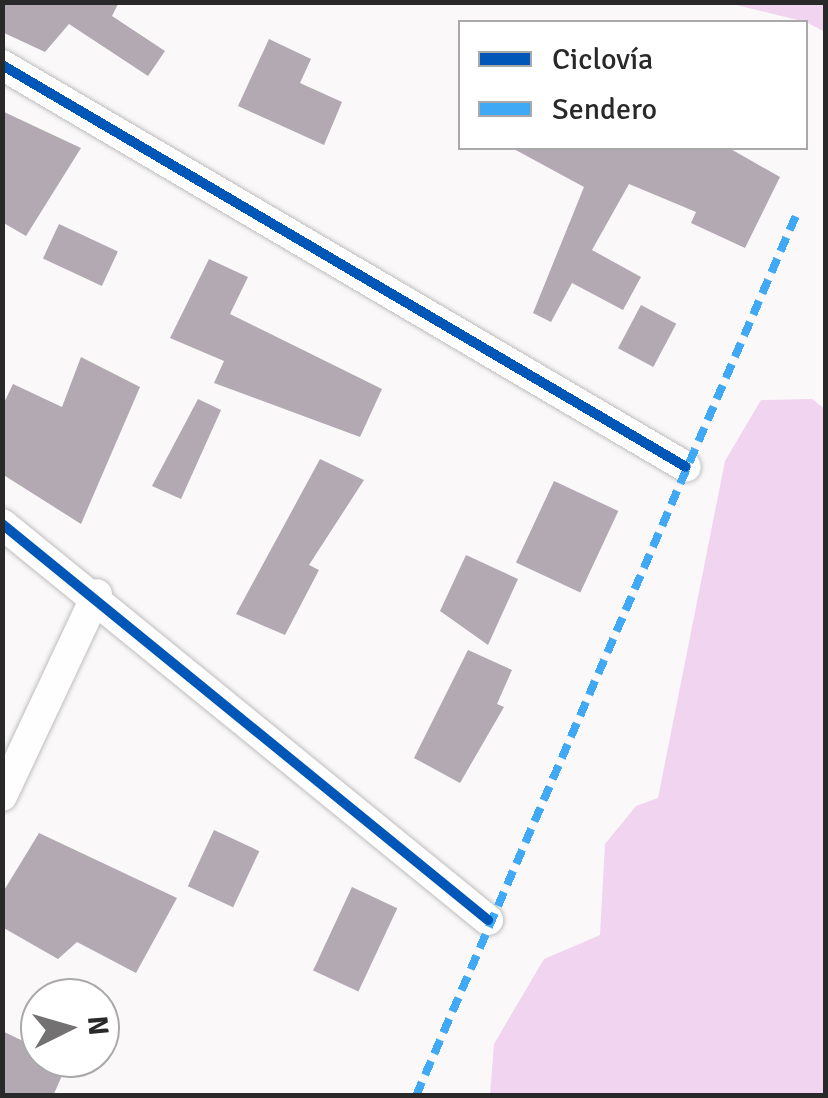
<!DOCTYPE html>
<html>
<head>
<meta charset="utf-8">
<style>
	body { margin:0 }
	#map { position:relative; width:828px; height:1098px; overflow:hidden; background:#faf8f9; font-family:Signika,sans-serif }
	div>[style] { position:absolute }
	.forest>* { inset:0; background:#f1d4f0 }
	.building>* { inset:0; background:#b2a9b2; transform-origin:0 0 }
	.roads { filter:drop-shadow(0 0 2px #bfbebf) drop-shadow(0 0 2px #bfbebf) }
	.minor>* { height:30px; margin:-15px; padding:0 15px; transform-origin:15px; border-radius:15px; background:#fefefe }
	.quiet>* { height:8px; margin-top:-4px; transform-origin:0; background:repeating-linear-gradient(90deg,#3fa9f5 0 15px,transparent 0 23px) }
	.cycleway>* { height:10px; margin:-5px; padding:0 5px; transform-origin:5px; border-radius:5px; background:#0057b8 }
	span { translate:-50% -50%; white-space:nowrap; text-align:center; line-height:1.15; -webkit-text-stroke:10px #fff; paint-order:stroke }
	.frame { position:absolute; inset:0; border:5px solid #2a292a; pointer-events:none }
	.legend { position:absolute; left:458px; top:20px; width:350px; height:130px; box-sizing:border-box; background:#fff; border:2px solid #aaa9aa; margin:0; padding:12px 18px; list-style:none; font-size:30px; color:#2a292a }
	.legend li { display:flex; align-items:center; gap:20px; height:50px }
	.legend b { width:50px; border:2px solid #aaa9aa }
	.north { position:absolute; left:20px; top:978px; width:100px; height:100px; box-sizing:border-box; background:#fff; border:2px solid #aaa9aa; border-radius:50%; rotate:85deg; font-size:28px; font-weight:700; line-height:40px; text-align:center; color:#2a292a }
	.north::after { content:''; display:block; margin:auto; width:35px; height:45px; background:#737172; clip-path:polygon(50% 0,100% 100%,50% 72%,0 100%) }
</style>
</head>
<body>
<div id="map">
	<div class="forest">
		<div style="clip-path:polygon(728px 3px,825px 3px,825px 32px,806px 22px)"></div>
		<div style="clip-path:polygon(812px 399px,826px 410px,825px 1095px,490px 1095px,494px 1044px,544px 959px,600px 935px,605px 844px,636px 806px,658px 798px,725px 461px,761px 400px)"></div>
	</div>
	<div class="building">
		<div style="clip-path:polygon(2px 2px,119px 2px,112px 16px,165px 51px,148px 76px,69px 24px,45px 52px,2px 32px)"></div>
		<div style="clip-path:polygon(269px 39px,311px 59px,300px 83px,342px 102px,324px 145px,238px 106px)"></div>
		<div style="clip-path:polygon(2px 111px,81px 148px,26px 236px,2px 222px)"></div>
		<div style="clip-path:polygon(512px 148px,729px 148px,780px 177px,745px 248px,691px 223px,696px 212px,629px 184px,592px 250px,641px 277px,623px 310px,572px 283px,551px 322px,533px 313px,584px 187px)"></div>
		<div style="left:59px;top:224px;width:65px;height:38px;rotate:25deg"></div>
		<div style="clip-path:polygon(209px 259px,248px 277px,230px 314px,382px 389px,360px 437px,214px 383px,224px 361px,170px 338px)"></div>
		<div style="left:641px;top:305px;width:40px;height:49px;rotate:28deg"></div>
		<div style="clip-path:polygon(81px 357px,140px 387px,81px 524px,2px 474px,2px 407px,13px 384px,62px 407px)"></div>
		<div style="clip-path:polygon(198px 399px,221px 410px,181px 499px,152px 486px)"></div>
		<div style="clip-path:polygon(320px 459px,364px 480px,309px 565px,319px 570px,285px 635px,236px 614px)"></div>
		<div style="left:554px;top:481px;width:71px;height:90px;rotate:25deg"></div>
		<div style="clip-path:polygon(466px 555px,518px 579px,488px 645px,440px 611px)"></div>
		<div style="clip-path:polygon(468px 650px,512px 670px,497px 704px,504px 707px,460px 783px,414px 758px)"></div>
		<div style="left:214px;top:830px;width:50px;height:62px;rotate:25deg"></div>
		<div style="clip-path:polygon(39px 833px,177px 898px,136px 973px,77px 942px,58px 959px,2px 927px,3px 892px)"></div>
		<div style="left:352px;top:887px;width:50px;height:92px;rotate:25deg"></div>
		<div style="clip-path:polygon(2px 1031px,40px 1049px,40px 1058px,68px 1062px,53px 1096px,2px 1096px)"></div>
	</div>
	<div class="roads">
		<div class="minor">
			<div style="left:2px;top:65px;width:793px;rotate:30.44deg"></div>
			<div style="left:2px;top:524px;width:627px;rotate:39.17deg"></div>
			<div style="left:2px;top:796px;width:223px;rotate:-64.8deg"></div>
		</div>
	</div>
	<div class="quiet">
		<div style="left:416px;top:1096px;width:962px;rotate:-66.66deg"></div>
	</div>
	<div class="cycleway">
		<div style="left:2px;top:65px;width:793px;rotate:30.44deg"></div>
		<div style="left:2px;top:524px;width:627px;rotate:39.17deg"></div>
	</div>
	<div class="frame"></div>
	<ul class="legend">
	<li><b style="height:12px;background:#0057b8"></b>Ciclovía</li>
	<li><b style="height:12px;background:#3fa9f5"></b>Sendero</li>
	</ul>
	<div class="north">N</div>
</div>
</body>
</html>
